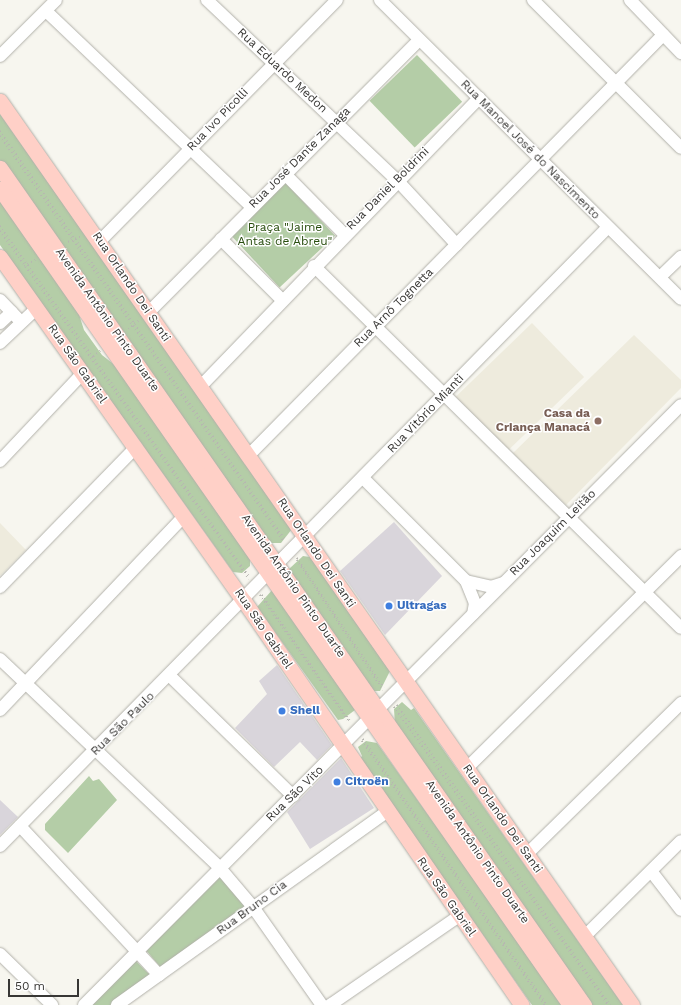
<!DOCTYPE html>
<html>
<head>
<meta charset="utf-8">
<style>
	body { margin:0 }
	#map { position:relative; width:681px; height:1005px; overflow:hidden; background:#f7f6ef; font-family:"Work Sans",sans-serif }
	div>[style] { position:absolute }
	.built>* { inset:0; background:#eeebdd; transform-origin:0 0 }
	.green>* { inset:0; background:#b4cda7; transform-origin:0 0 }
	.building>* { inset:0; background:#d9d5db }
	.path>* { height:1.5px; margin-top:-0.75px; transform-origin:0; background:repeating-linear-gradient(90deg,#b7b6b1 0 1px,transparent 0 4px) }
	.roads { filter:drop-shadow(0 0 1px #b2b1aa) drop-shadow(0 0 1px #b2b1aa) }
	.minor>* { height:12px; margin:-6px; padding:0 6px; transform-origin:6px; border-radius:6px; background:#fff }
	.major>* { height:15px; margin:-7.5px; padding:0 7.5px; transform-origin:7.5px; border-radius:7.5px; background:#ffd0c7 }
	.dots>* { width:11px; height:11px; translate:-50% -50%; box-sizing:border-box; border:2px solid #fff; border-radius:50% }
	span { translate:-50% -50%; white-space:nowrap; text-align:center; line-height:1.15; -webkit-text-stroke:3px #fff; paint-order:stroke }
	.street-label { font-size:12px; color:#383735 }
	.park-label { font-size:12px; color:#284d0e }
	.education-label { font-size:12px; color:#785e54; font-weight:700 }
	.right { translate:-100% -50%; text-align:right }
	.shop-label { font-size:12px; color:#366cbe; font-weight:700 }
	.left { translate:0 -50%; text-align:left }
	.scale { position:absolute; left:8px; top:979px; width:71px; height:18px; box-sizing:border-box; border:2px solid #383735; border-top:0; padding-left:5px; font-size:12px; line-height:14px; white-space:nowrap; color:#383735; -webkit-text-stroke:3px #fff; paint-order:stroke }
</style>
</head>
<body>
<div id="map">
	<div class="built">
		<div style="left:532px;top:323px;width:75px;height:106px;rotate:46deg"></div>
		<div style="clip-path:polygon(634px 335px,681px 380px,681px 388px,566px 505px,513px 453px)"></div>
		<div style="clip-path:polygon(0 523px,26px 550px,0 576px)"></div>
	</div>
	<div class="green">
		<div style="left:417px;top:55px;width:65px;height:66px;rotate:46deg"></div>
		<div style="clip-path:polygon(0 114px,292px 529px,281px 543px,271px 543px,0 160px)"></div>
		<div style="left:286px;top:183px;width:72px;height:76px;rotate:47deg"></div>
		<div style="clip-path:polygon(0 196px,76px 305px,84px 330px,102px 355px,121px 370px,250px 553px,250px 566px,242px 573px,233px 572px,0 245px)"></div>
		<div style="clip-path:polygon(303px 556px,310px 557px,390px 671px,380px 691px,374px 691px,289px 569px)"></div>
		<div style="clip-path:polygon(273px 589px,355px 710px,343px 719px,338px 720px,257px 607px)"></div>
		<div style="clip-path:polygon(402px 702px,411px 710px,414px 708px,623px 1005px,591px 1005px,395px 725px,394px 709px)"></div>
		<div style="clip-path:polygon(366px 741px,377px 743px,563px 1005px,532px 1005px,360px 759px,362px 756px,358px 747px)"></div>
		<div style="clip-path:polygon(89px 776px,93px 781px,99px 779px,117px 800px,68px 853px,45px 830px,45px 824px)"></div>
		<div style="clip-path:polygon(220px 875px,246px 907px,162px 969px,144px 948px)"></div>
		<div style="clip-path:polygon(136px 961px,151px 976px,110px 1005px,89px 1005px)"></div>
	</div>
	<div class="building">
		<div style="clip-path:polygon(394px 522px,442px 576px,385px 635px,340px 571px)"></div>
		<div style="clip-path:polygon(277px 665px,332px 745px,317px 760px,300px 742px,274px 767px,235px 728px,267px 694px,259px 681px)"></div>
		<div style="clip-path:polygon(341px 758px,374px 808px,310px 849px,287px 812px)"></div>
		<div style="clip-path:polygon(0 800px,18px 817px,0 835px)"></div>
	</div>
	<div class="path">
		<div style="left:0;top:131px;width:499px;rotate:55.1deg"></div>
		<div style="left:0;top:136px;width:495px;rotate:55deg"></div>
		<div style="left:0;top:226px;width:430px;rotate:54.6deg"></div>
		<div style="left:0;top:231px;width:428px;rotate:54.4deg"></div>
		<div style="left:68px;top:242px;width:14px;rotate:-25deg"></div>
		<div style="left:24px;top:266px;width:13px;rotate:-29deg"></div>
		<div style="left:128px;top:329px;width:14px;rotate:-39deg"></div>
		<div style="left:90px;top:359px;width:13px;rotate:-39deg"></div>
		<div style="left:297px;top:558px;width:156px;rotate:56.2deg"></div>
		<div style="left:297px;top:560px;width:156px;rotate:56.5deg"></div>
		<div style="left:260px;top:595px;width:156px;rotate:54.9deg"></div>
		<div style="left:262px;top:595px;width:154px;rotate:55.1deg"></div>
		<div style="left:397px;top:705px;width:368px;rotate:54.6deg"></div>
		<div style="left:394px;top:707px;width:367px;rotate:54.3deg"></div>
		<div style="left:363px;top:739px;width:323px;rotate:55.3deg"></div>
		<div style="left:362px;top:741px;width:321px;rotate:55.3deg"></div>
	</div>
	<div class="roads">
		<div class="minor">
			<div style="left:207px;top:0;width:262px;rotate:43.5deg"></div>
			<div style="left:397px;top:180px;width:88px;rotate:47.3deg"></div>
			<div style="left:380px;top:0;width:424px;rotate:44.8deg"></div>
			<div style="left:533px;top:0;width:209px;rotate:45deg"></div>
			<div style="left:630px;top:0;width:74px;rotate:46.1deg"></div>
			<div style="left:46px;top:11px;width:284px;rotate:43.6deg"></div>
			<div style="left:0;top:56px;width:79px;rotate:-45deg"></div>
			<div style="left:285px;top:174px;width:84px;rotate:45.5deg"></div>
			<div style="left:221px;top:239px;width:85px;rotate:45deg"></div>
			<div style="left:100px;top:241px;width:338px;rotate:-45.5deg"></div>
			<div style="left:314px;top:266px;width:515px;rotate:44.61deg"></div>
			<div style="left:660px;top:277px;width:29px;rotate:-44deg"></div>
			<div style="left:0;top:300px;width:30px;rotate:46deg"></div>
			<div style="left:149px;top:312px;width:383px;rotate:-45.2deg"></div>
			<div style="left:0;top:323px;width:16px;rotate:-43deg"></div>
			<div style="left:0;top:343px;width:51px;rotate:-43.4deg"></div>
			<div style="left:200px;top:387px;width:402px;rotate:-46deg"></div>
			<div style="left:249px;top:455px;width:590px;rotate:-45.41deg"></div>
			<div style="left:0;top:461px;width:121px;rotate:-46.7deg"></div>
			<div style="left:364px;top:479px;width:144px;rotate:45deg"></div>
			<div style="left:466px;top:581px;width:26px;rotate:13deg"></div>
			<div style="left:491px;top:587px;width:13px;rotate:-18deg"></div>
			<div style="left:466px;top:581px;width:24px;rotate:68deg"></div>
			<div style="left:475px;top:603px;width:11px;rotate:100deg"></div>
			<div style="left:0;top:587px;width:195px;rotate:-45.8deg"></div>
			<div style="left:0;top:659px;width:302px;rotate:43.5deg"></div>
			<div style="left:219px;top:867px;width:52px;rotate:49.6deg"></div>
			<div style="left:253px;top:907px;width:120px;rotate:54.9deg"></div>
			<div style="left:170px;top:676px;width:172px;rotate:44.3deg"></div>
			<div style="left:0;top:710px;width:267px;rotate:-46.5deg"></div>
			<div style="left:466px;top:769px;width:303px;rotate:-44.7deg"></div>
			<div style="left:20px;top:826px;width:204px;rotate:47deg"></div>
			<div style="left:0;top:846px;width:866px;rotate:-45.51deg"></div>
			<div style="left:527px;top:854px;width:216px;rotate:-44.4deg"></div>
			<div style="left:651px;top:871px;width:49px;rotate:52.4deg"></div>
			<div style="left:584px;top:937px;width:136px;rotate:-44.7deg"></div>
			<div style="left:0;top:954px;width:73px;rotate:44.4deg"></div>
			<div style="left:84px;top:1005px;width:846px;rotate:-45.14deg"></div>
			<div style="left:117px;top:1005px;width:332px;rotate:-35.6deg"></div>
			<div style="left:330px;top:1005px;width:157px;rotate:-34.6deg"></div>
		</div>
		<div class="major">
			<div style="left:0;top:101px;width:1103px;rotate:55.04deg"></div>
			<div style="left:0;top:168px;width:1021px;rotate:55.1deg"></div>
			<div style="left:0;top:189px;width:995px;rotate:55.06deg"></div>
			<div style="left:0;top:257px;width:422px;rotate:54.7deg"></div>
			<div style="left:244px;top:601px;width:490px;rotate:55.5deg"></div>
		</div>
	</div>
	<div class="dots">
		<div style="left:598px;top:421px;background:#8d6e63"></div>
		<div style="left:389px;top:606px;background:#3f7fe0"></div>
		<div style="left:282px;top:711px;background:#3f7fe0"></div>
		<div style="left:337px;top:782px;background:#3f7fe0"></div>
	</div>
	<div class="street-label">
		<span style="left:282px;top:71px;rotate:43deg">Rua Eduardo Medon</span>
		<span style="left:218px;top:120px;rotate:-46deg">Rua Ivo Picolli</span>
		<span style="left:530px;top:150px;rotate:45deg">Rua Manoel José do Nascimento</span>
		<span style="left:300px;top:158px;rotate:-45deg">Rua José Dante Zanaga</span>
		<span style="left:388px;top:189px;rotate:-45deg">Rua Daniel Boldrini</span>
		<span style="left:131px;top:287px;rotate:56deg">Rua Orlando Dei Santi</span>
		<span style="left:394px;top:308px;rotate:-45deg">Rua Arnô Tognetta</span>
		<span style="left:107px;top:320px;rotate:55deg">Avenida Antônio Pinto Duarte</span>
		<span style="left:77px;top:364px;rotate:55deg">Rua São Gabriel</span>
		<span style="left:426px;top:414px;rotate:-46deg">Rua Vitório Mianti</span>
		<span style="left:553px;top:533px;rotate:-45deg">Rua Joaquim Leitão</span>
		<span style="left:316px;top:553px;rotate:56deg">Rua Orlando Dei Santi</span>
		<span style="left:293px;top:586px;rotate:55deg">Avenida Antônio Pinto Duarte</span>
		<span style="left:263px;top:629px;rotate:56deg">Rua São Gabriel</span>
		<span style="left:123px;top:724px;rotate:-45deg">Rua São Paulo</span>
		<span style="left:295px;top:794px;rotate:-44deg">Rua São Vito</span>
		<span style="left:502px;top:819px;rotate:55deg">Rua Orlando Dei Santi</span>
		<span style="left:477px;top:852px;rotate:55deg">Avenida Antônio Pinto Duarte</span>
		<span style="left:446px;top:897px;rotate:55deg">Rua São Gabriel</span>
		<span style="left:252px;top:908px;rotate:-36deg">Rua Bruno Cia</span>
	</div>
	<div class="park-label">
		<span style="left:285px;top:235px">Praça "Jaime<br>Antas de Abreu"</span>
	</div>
	<div class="education-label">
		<span class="right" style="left:590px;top:421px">Casa da<br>Criança Manacá</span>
	</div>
	<div class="shop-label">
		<span class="left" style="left:397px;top:606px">Ultragas</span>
		<span class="left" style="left:290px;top:711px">Shell</span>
		<span class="left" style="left:345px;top:782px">Citroën</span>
	</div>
	<div class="scale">50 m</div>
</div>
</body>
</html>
